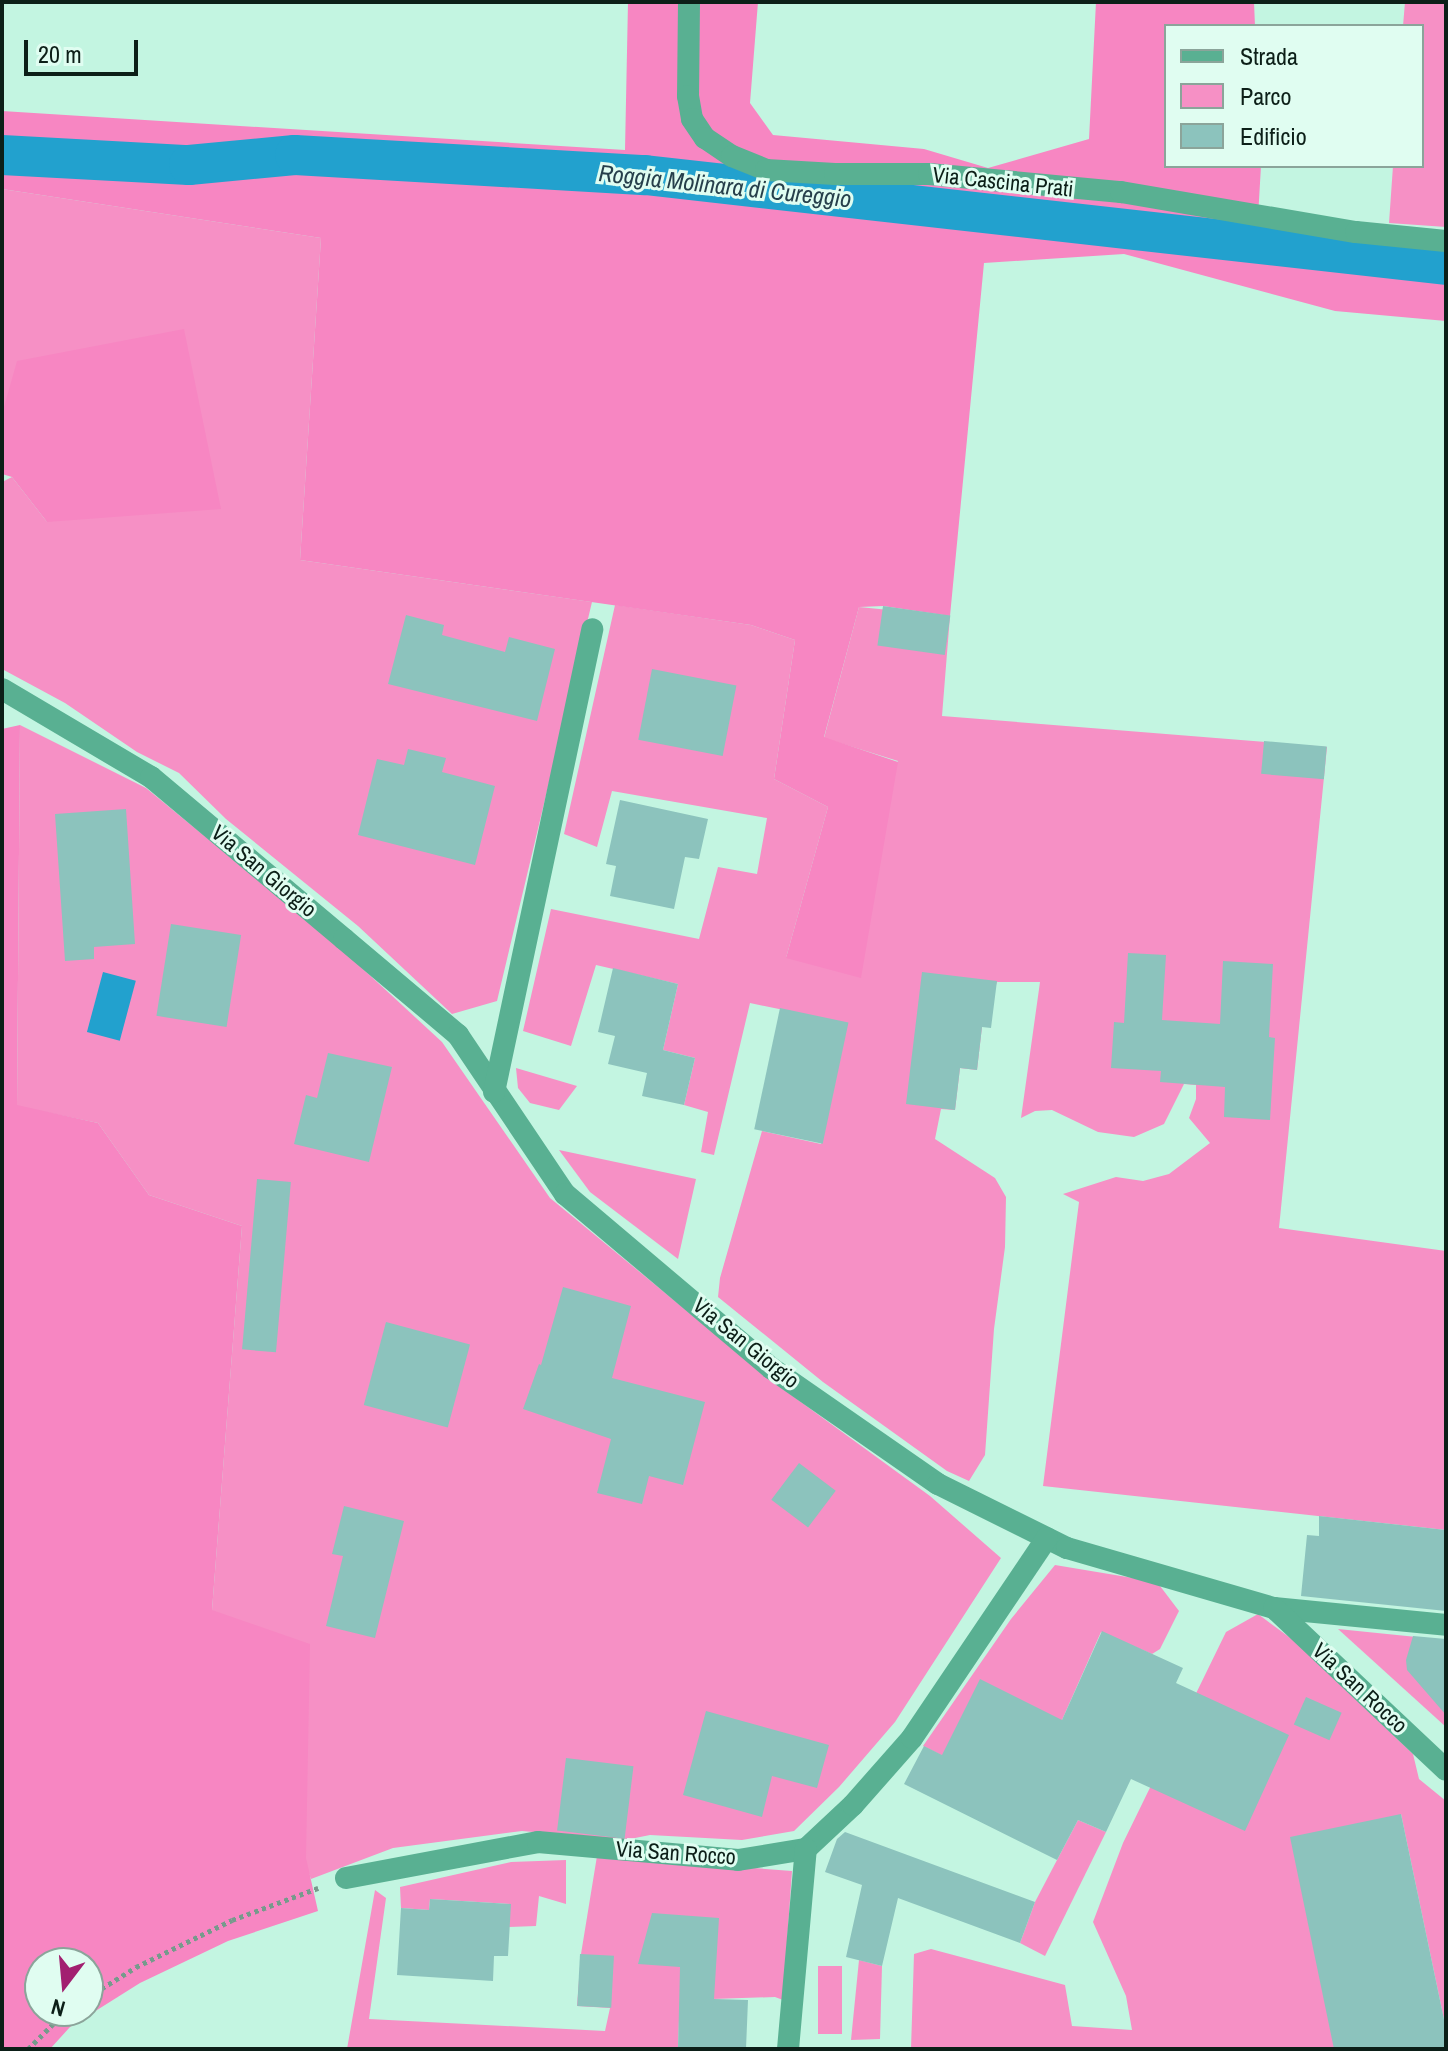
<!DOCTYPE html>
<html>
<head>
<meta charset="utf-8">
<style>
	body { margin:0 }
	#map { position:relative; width:1448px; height:2051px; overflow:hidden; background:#c3f5e1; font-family:"Archivo Narrow",sans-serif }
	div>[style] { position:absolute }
	.green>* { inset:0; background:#f690c5; transform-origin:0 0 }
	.forest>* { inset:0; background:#f786c2 }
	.water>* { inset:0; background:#22a1ce; transform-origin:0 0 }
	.canal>* { height:40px; margin:-20px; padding:0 20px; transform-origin:20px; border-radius:20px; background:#22a1ce }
	.building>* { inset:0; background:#8cc3bd; transform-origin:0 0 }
	.path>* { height:5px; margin-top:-2.5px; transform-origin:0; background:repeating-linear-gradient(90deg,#769a8c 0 4px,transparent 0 8px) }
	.minor>* { height:22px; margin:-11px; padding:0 11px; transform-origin:11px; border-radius:11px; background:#59b092 }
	span { translate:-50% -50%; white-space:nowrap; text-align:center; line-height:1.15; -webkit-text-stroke:6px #e0fdf1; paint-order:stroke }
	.street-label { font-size:22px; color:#0c1f18 }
	.water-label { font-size:24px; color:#263f4b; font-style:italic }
	.frame { position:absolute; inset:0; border:4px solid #0c1f18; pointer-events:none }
	.legend { position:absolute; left:1164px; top:24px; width:260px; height:144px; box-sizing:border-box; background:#e0fdf1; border:2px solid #8ba49a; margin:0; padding:10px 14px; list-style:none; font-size:24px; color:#0c1f18 }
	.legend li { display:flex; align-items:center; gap:16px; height:40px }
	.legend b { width:40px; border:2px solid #8ba49a }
	.north { position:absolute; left:24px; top:1947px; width:80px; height:80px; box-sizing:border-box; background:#e0fdf1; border:2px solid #8ba49a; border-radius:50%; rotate:196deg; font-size:22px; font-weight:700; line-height:32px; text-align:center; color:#0c1f18 }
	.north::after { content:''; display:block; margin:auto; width:28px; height:36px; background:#a22070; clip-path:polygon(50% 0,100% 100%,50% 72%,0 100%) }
	.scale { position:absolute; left:24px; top:40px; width:114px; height:36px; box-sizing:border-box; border:4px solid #0c1f18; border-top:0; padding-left:10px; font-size:24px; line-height:28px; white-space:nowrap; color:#0c1f18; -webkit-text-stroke:6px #e0fdf1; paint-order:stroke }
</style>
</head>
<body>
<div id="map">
	<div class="green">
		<div style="clip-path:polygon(1405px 2px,1446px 2px,1446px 227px,1389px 223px,1393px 166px,1422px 166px,1422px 26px,1403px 26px)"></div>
		<div style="clip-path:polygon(2px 189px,321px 238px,300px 560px,592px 602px,497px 1001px,452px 1014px,358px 926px,226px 819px,179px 773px,137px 752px,65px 703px,2px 669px,2px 482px,12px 477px,47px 522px,2px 414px)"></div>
		<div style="clip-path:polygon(615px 605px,751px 625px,795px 640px,774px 779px,828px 807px,786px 958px,898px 761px,824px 738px,859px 607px,950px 616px,942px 716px,1327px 747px,1279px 1228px,1446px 1251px,1446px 1530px,1043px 1486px,1079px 1202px,1063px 1194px,1116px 1177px,1143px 1181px,1169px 1174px,1210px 1143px,1189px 1118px,1196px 1099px,1196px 1085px,1184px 1084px,1164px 1124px,1134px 1137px,1098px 1132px,1052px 1110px,1035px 1111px,1021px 1118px,1040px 982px,997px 982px,982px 1027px,977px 1070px,960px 1068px,955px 1110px,941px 1109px,935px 1139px,995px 1178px,1006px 1197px,1005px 1247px,994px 1329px,985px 1455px,969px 1481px,947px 1471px,823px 1382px,718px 1297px,720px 1278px,762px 1131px,821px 1144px,847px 1023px,750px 1003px,714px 1155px,701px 1152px,708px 1112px,684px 1105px,695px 1058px,663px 1050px,678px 984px,596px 965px,571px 1046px,523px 1031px,551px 909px,699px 939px,718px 867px,757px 874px,767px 818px,612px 791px,597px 847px,564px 834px)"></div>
		<div style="clip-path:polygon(20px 725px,146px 788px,336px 944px,442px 1042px,550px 1198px,772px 1381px,930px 1496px,1001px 1558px,895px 1722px,839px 1787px,794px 1831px,742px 1840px,650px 1835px,625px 1840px,522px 1831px,393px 1848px,311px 1879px,212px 1610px,242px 1226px,149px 1195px,98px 1123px,17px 1106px)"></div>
		<div style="clip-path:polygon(516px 1068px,577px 1086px,559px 1110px,530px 1103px,518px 1088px)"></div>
		<div style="clip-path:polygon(559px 1150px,696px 1179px,678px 1259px,590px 1192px)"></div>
		<div style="clip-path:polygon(1055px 1565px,1157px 1582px,1179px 1611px,1160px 1649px,1152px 1654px,1101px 1632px,1062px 1720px,989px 1779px,923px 1746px,1011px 1619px)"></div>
		<div style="clip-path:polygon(1258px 1614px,1293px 1640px,1413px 1754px,1419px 1779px,1446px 1801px,1446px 2029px,1401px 1814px,1334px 2049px,911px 2049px,914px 1954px,931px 1949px,1065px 1985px,1072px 2026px,1132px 2030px,1126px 1996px,1093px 1922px,1123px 1843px,1226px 1632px)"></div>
		<div style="clip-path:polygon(1338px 1629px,1446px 1640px,1446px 1727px)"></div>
		<div style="clip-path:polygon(1078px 1820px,1106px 1832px,1045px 1956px,1020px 1943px,1035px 1902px)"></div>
		<div style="clip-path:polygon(597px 1856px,792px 1871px,783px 2000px,775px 1997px,713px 1999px,679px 2020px,678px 2049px,347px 2049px,375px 1890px,386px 1898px,369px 2019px,605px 2031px,610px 2008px,577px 2006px,581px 1954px)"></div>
		<div style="clip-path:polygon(566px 1860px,566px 1904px,539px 1896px,536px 1926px,509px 1927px,510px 1904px,430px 1899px,429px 1910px,401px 1908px,400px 1887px,511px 1862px)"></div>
		<div style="clip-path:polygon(859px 1960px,882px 1966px,880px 2039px,851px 2040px)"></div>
		<div style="left:818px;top:1966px;width:24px;height:68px"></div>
	</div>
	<div class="forest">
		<div style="clip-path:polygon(628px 2px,758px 2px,750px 103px,773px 135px,924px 149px,988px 168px,1089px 139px,1096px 2px,1254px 2px,1255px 26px,1166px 26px,1166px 166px,1261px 166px,1257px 234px,1446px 253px,1446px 321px,1335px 311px,1124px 254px,984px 263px,950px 616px,883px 606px,859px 607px,824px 737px,898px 762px,861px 978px,786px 958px,828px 807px,774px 779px,795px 640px,751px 625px,300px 560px,321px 238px,2px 189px,2px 111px,625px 150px)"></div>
		<div style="clip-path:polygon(184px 329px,221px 509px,47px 522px,12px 477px,2px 474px,2px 414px,17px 361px)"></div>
		<div style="clip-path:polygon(evenodd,20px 725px,17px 1105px,98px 1123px,149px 1195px,242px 1226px,212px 1610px,310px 1644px,306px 1858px,318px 1911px,228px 1941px,140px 1983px,70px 2027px,50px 2049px,2px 2049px,2px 729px,20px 725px,40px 1963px,88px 1963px,88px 2011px,40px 2011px,40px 1963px)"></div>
	</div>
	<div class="water">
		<div style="left:103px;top:972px;width:34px;height:62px;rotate:15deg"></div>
	</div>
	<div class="canal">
		<div style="left:2px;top:155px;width:187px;rotate:3.1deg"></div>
		<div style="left:189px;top:165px;width:106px;rotate:-5.4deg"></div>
		<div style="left:295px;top:155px;width:351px;rotate:3.3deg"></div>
		<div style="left:645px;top:175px;width:806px;rotate:6.41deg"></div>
	</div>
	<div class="building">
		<div style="left:883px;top:606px;width:68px;height:40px;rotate:8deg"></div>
		<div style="clip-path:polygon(406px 615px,444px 625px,442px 635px,505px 652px,509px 637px,555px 649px,537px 721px,388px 684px)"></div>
		<div style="left:652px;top:669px;width:86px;height:72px;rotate:11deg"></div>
		<div style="left:1264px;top:741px;width:63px;height:33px;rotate:5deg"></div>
		<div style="clip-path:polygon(408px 749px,446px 758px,442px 772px,495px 786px,475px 865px,358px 835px,377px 759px,404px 765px)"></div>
		<div style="clip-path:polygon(620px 800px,708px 819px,699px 859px,685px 857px,674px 909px,610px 896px,616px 866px,606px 864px)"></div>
		<div style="clip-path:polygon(126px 809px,135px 944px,94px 947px,94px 959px,65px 961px,55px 814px)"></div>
		<div style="left:171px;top:924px;width:71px;height:93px;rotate:9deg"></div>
		<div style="clip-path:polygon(1128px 953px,1166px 955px,1162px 1020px,1220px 1024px,1223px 961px,1273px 964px,1269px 1037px,1275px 1038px,1270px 1120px,1224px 1117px,1225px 1087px,1160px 1082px,1161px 1071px,1111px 1068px,1114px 1022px,1124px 1023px)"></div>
		<div style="clip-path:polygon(613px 968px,678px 984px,663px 1050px,695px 1058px,684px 1105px,642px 1096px,647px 1073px,608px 1064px,615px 1036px,598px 1032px)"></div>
		<div style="clip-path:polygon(922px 972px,997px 981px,991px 1028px,982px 1027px,977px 1070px,960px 1068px,955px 1110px,906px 1104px)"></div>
		<div style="left:780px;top:1008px;width:70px;height:124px;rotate:12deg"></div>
		<div style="clip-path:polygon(328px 1053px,392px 1067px,369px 1162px,294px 1144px,306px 1095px,317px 1098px)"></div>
		<div style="left:257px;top:1179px;width:34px;height:171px;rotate:5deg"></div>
		<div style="clip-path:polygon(563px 1287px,631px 1306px,612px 1378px,705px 1402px,683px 1485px,649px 1476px,642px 1504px,597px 1493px,611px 1439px,523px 1409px,539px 1364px,541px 1365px)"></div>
		<div style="left:386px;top:1322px;width:87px;height:86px;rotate:15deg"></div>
		<div style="left:799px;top:1463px;width:46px;height:46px;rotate:37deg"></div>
		<div style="clip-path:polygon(344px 1506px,404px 1521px,375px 1638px,326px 1626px,343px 1556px,332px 1554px)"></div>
		<div style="clip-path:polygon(1319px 1516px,1446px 1530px,1446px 1611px,1301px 1596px,1307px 1535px,1319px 1536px)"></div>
		<div style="clip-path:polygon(1102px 1631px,1183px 1668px,1176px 1683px,1289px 1735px,1245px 1831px,1131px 1779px,1106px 1832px,1078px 1820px,1057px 1860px,904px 1784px,924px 1746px,942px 1755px,980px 1679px,1062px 1720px)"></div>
		<div style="clip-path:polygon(1413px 1636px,1446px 1639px,1446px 1715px,1407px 1670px,1406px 1660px)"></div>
		<div style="left:1306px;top:1697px;width:39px;height:30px;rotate:24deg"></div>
		<div style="clip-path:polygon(706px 1711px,829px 1745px,817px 1788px,772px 1776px,762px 1817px,683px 1795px)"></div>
		<div style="left:566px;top:1758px;width:68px;height:73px;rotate:7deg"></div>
		<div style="clip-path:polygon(1401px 1814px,1446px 2029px,1446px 2049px,1334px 2049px,1290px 1837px)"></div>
		<div style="clip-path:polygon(845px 1832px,1035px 1902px,1020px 1943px,898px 1898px,882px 1966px,846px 1957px,862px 1885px,825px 1872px,837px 1839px)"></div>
		<div style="clip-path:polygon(430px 1899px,511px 1904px,508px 1956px,494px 1956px,493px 1981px,397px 1975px,401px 1908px,429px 1910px)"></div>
		<div style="clip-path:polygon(652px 1913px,719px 1918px,714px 1999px,748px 2000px,746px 2049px,678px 2049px,680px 1967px,638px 1964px)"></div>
		<div style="left:580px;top:1954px;width:34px;height:52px;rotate:3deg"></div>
	</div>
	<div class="path">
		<div style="left:88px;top:1997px;width:57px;rotate:-32deg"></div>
		<div style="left:136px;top:1967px;width:107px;rotate:-26.1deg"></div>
		<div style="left:232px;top:1920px;width:92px;rotate:-20.4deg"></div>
		<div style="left:28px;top:2049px;width:54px;rotate:-45deg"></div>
	</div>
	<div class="minor">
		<div style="left:689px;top:2px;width:94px;rotate:90.6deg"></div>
		<div style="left:688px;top:96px;width:23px;rotate:80deg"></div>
		<div style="left:692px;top:119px;width:23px;rotate:56deg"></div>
		<div style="left:705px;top:138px;width:32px;rotate:34deg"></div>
		<div style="left:732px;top:156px;width:37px;rotate:22deg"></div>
		<div style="left:766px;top:170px;width:69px;rotate:3.3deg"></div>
		<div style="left:835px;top:174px;width:94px"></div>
		<div style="left:929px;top:174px;width:193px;rotate:5.4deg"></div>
		<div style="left:1121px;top:192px;width:238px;rotate:9.7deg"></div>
		<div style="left:1356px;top:232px;width:90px;rotate:5.7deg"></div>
		<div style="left:2px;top:689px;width:173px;rotate:30.6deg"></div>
		<div style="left:151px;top:777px;width:252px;rotate:40deg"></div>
		<div style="left:344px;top:939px;width:149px;rotate:40.1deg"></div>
		<div style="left:458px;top:1035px;width:192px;rotate:56.1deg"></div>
		<div style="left:565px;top:1194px;width:270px;rotate:40.2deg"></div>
		<div style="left:771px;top:1368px;width:203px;rotate:34.8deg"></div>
		<div style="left:938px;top:1484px;width:144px;rotate:26.4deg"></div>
		<div style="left:1067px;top:1548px;width:216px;rotate:16.2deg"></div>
		<div style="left:1274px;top:1608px;width:173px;rotate:5.6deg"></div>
		<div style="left:494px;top:1092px;width:473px;rotate:-78deg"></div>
		<div style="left:1274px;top:1608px;width:236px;rotate:43.3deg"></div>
		<div style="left:346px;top:1878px;width:195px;rotate:-10.6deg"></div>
		<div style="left:538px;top:1842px;width:201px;rotate:5.1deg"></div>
		<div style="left:738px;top:1860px;width:69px;rotate:-9.2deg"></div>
		<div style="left:806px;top:1849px;width:64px;rotate:-43.1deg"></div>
		<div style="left:853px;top:1805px;width:89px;rotate:-48.6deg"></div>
		<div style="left:912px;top:1738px;width:241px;rotate:-56deg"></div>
		<div style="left:788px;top:2049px;width:201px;rotate:-84.9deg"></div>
	</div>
	<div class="street-label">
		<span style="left:1003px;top:182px;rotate:6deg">Via Cascina Prati</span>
		<span style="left:264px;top:871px;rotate:40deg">Via San Giorgio</span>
		<span style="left:746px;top:1343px;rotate:39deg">Via San Giorgio</span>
		<span style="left:1360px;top:1688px;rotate:43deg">Via San Rocco</span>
		<span style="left:676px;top:1853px;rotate:4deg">Via San Rocco</span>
	</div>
	<div class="water-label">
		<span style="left:725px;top:186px;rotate:6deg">Roggia Molinara di Cureggio</span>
	</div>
	<div class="frame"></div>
	<ul class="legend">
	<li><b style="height:10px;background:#59b092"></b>Strada</li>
	<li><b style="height:22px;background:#f690c5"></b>Parco</li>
	<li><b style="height:22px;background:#8cc3bd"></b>Edificio</li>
	</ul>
	<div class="north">N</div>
	<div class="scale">20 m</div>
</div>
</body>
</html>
